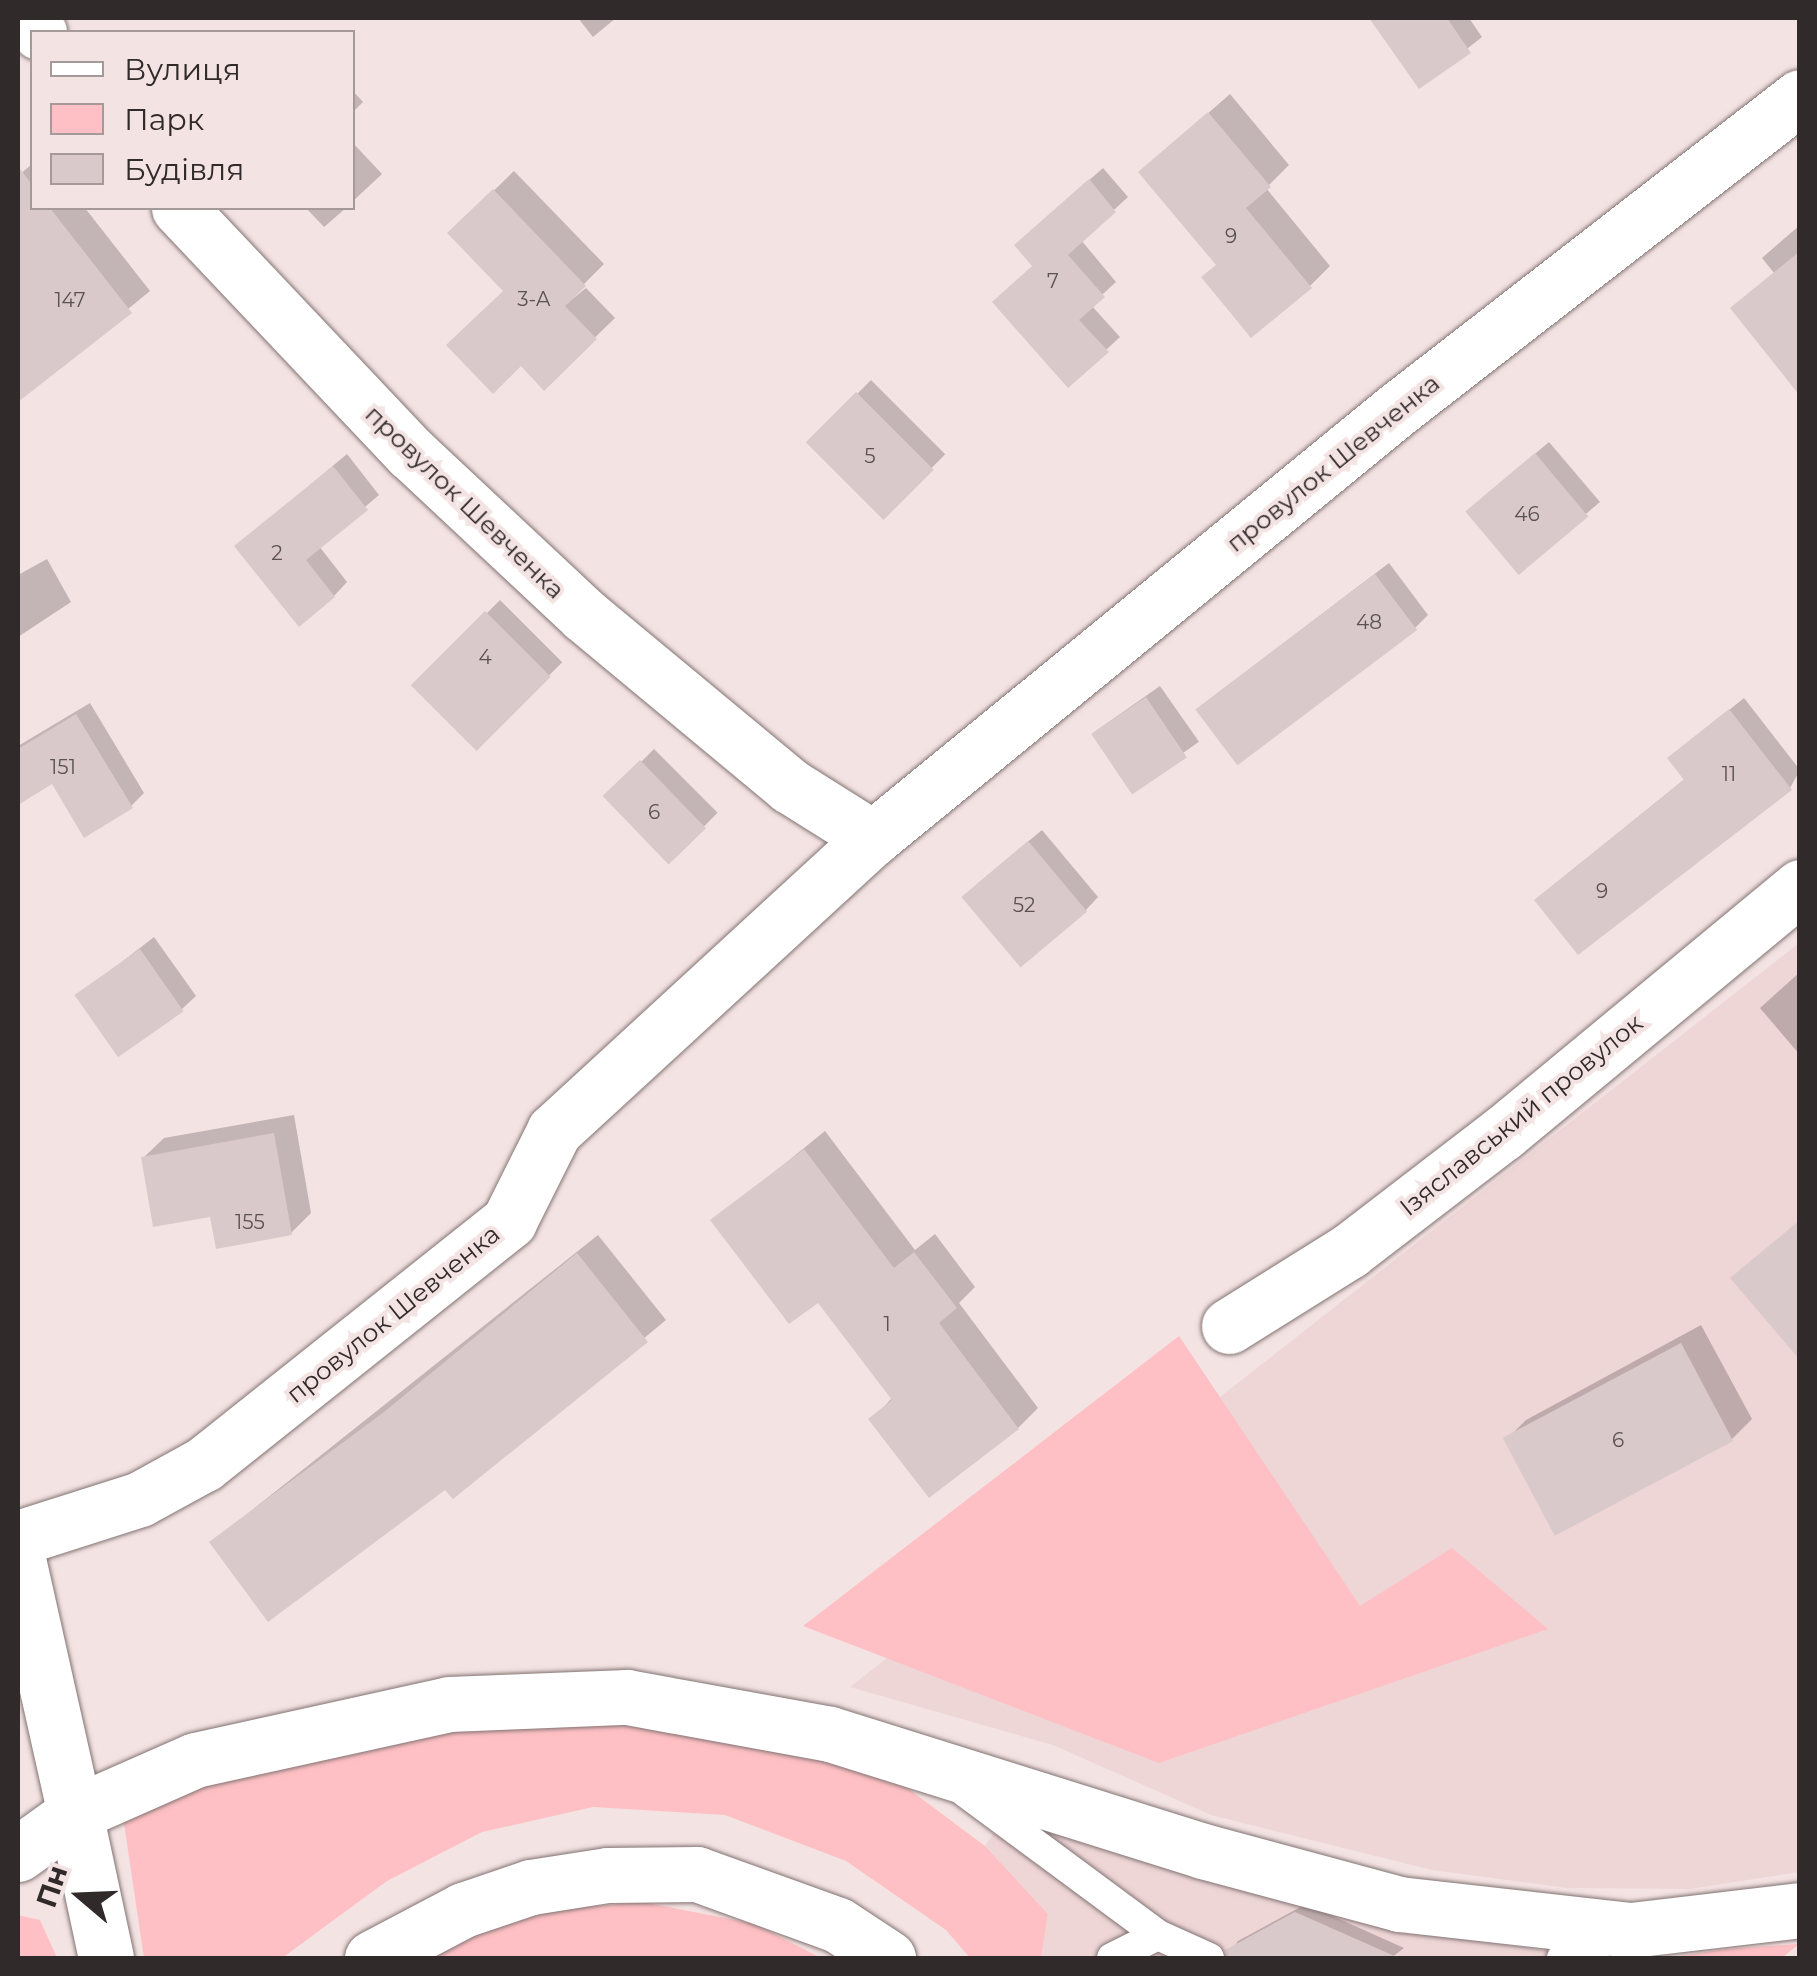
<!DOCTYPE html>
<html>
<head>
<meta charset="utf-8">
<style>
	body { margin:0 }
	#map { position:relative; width:1817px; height:1976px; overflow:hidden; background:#f4e3e3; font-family:Montserrat,sans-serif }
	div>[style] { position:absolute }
	.built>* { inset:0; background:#eed5d6 }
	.green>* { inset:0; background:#fec0c4 }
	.shadow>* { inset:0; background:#0003; transform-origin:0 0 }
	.building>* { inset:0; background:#dac9ca; transform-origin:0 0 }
	.roads { filter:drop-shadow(0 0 2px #827373) drop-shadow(0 0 2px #827373) }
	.lane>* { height:30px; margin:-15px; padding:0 15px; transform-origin:15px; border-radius:15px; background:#fff }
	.street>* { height:55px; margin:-27.5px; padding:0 27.5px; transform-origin:27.5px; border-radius:27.5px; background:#fff }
	.primary>* { height:55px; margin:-27.5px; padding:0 27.5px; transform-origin:27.5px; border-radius:27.5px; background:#fff }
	span { translate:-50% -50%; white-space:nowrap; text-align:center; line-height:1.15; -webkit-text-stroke:8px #f4e3e3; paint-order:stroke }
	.number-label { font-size:20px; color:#5b5252 }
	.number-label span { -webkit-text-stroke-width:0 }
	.street-label { font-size:25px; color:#312a2a }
	.frame { position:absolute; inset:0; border:20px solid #312a2a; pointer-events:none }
	.legend { position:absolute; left:30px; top:30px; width:325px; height:180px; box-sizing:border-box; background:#f4e3e3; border:2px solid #a69999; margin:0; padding:12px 18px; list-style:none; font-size:30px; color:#312a2a }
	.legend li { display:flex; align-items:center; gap:20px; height:50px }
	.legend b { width:50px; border:2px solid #a69999 }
	.north { position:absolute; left:30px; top:1846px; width:100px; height:100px; -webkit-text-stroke:8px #f4e3e3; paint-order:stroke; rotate:289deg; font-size:28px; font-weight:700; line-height:40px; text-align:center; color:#312a2a }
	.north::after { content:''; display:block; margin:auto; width:35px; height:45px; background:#312a2a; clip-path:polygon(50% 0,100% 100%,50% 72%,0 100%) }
</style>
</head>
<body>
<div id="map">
	<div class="built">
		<div style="clip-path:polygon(1799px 943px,1799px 1872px,1690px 1889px,1567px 1888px,1432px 1870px,1211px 1815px,1053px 1745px,850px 1687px)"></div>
		<div style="clip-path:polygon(1010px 1808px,1441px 1935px,1596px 1958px,1041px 1958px,1048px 1914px,985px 1846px)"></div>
	</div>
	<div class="green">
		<div style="clip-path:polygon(1179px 1336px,1360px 1606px,1452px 1548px,1548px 1629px,1159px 1763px,803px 1626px)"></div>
		<div style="clip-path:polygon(647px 1720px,890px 1775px,985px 1846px,1048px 1914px,1041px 1958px,970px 1958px,946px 1930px,846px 1861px,725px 1815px,593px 1807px,482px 1832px,387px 1881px,282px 1958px,144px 1958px,123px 1817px,295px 1753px,452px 1724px)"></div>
		<div style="clip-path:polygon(643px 1902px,755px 1924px,821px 1958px,429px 1958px,461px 1940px,552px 1910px)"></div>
		<div style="clip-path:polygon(18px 1915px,40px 1920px,57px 1958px,18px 1958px)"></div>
		<div style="clip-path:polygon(1799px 1944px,1782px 1958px,1667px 1958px,1726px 1949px)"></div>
	</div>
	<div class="shadow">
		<div style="clip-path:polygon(578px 18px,616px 18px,593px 37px)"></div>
		<div style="clip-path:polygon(1372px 18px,1469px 18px,1482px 37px,1420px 86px)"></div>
		<div style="clip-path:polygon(352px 90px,363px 102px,352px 113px)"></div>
		<div style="clip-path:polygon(1230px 94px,1289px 165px,1266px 188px,1330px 266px,1310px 286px,1218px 263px,1141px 172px)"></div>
		<div style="clip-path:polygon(352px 142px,382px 174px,352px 202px)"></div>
		<div style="clip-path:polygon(32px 164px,32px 208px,85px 208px,150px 291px,18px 399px,18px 286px,34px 273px,18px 251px,18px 176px)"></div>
		<div style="clip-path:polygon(1103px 168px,1128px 197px,1081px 240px,1116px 282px,1091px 305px,1120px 337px,1069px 384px,1030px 232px)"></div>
		<div style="clip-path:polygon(514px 171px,604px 264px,554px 314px,586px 288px,615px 318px,544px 387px,506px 290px,450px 233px)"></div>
		<div style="clip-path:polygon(306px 208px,346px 208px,324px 227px)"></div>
		<div style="clip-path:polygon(1800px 225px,1800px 359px,1774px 273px,1762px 258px)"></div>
		<div style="left:871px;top:380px;width:105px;height:87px;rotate:45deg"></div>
		<div style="clip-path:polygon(1549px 442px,1600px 502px,1519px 571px,1482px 498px)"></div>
		<div style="clip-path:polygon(347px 454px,379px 495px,319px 546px,347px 582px,334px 596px,237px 546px)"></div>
		<div style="clip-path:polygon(47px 559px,71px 602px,18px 637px,18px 575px)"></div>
		<div style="clip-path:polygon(1389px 563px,1428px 615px,1415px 628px,1198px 708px)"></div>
		<div style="left:500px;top:600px;width:88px;height:122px;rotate:45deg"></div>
		<div style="left:1160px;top:686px;width:68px;height:81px;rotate:55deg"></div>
		<div style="clip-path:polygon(1744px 698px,1800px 770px,1790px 788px,1551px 887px,1686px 778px,1670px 758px)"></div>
		<div style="clip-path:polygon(90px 703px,144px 793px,131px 806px,52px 781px,25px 797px,18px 785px,18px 746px)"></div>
		<div style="left:654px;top:749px;width:90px;height:67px;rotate:45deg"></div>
		<div style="clip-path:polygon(1042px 830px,1098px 897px,1085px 911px,977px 884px)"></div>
		<div style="clip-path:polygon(154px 937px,196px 996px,182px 1009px,78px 996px)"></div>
		<div style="clip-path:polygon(1800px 972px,1800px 1055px,1760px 1008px)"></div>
		<div style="clip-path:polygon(294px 1115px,311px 1213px,291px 1233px,212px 1214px,143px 1158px,164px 1138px)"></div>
		<div style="clip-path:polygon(825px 1131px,915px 1250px,935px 1234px,975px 1287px,959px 1303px,1038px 1408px,1018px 1428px,872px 1419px,893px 1397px,819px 1299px,714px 1221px)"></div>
		<div style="clip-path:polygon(598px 1235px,666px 1320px,453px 1496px,446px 1486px,212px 1542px)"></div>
		<div style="clip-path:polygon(1701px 1325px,1752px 1419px,1732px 1439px,1506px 1440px,1526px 1420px)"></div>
		<div style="clip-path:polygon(1306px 1904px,1404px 1948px,1391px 1958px,1226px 1958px,1238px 1941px)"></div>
	</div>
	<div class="building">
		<div style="clip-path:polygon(1369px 18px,1447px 18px,1471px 53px,1419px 89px)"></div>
		<div style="clip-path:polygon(1208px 112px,1271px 187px,1246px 208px,1312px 288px,1251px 338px,1201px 277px,1216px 265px,1138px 172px)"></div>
		<div style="clip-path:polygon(18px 166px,32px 185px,32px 208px,50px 208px,132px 313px,18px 402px)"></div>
		<div style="clip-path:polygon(1089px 179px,1116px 212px,1068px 255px,1105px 297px,1079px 320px,1109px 352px,1068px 388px,992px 302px,1032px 266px,1014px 245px)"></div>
		<div style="clip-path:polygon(493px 189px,586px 286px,565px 306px,597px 339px,544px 391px,521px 366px,493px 394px,446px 345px,503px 291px,447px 233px)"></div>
		<div style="clip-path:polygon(1800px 251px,1800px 396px,1730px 308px)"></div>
		<div style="left:856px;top:392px;width:110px;height:71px;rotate:45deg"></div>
		<div style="left:1535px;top:453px;width:83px;height:91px;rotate:50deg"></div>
		<div style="clip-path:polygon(333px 466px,368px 510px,306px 560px,335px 597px,299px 627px,234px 546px)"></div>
		<div style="left:1375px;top:574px;width:70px;height:225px;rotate:53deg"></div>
		<div style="left:485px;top:611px;width:93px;height:105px;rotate:45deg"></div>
		<div style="left:1146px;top:697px;width:73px;height:66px;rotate:56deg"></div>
		<div style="clip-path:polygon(1729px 709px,1792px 790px,1578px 955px,1534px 900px,1684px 780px,1667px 758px)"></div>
		<div style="clip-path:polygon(76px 714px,133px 808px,84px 838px,52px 784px,18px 805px,18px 749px)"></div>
		<div style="left:640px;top:760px;width:95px;height:52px;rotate:46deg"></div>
		<div style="left:1028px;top:841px;width:92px;height:87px;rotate:50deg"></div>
		<div style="left:140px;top:949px;width:76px;height:80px;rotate:55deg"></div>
		<div style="clip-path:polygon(274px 1133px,292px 1235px,216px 1249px,210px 1217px,153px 1227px,141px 1157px)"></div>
		<div style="clip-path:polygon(804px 1149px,894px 1268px,914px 1252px,957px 1308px,939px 1323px,1019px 1429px,929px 1498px,868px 1419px,892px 1400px,818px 1303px,789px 1324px,710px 1220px)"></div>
		<div style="clip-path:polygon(1800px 1220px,1800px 1360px,1730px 1278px)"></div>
		<div style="clip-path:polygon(577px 1253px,648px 1342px,453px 1499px,445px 1490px,268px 1622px,209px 1542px,384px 1412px)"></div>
		<div style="left:1681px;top:1343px;width:111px;height:202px;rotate:62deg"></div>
		<div style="clip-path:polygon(1295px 1912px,1399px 1958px,1227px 1958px,1225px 1950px)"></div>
	</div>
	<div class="roads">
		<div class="lane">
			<div style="left:965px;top:1792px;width:240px;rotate:36.5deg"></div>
			<div style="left:1158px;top:1935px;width:56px;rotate:24.3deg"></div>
			<div style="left:1112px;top:1958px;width:51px;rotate:-26.6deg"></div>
			<div style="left:1562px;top:1958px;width:57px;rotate:-21.6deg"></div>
		</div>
		<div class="street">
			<div style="left:28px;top:18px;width:18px;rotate:52deg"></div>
			<div style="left:179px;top:208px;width:337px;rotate:46.6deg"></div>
			<div style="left:411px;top:453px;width:237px;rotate:43.1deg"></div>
			<div style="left:584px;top:615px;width:268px;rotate:39.7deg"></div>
			<div style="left:790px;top:786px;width:98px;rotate:32.1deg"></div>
			<div style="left:1229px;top:1326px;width:142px;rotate:-32deg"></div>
			<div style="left:1349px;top:1251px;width:194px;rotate:-37.5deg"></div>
			<div style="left:1503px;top:1133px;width:386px;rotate:-39.6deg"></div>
			<div style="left:18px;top:1538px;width:128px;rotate:-17.7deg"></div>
			<div style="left:140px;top:1499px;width:73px;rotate:-28.7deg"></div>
			<div style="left:204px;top:1464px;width:390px;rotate:-38.5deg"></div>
			<div style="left:509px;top:1221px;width:101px;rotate:-63.4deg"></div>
			<div style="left:554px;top:1131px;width:433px;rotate:-42.6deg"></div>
			<div style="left:873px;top:838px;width:679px;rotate:-39.27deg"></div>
			<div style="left:1399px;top:408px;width:507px;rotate:-37.8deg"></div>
			<div style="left:18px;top:1559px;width:260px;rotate:77.4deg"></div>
		</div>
		<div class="primary">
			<div style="left:75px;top:1813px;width:148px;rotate:77.9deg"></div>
			<div style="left:18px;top:1854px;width:70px;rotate:-35.7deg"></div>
			<div style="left:75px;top:1813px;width:131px;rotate:-23.8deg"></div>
			<div style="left:195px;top:1760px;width:260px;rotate:-12.4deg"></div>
			<div style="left:449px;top:1704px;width:178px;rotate:-2.3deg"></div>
			<div style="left:627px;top:1697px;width:206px;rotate:10.3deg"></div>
			<div style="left:830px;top:1734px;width:391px;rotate:17.4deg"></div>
			<div style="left:1203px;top:1851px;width:203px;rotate:15.1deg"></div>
			<div style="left:1399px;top:1904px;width:233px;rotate:6.4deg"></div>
			<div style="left:1631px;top:1930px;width:170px;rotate:-6.7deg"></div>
			<div style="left:372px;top:1958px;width:103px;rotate:-27.8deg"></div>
			<div style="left:463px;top:1910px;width:72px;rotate:-18.7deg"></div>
			<div style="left:531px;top:1887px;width:78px;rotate:-8.9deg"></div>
			<div style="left:608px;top:1875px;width:89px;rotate:-0.6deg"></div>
			<div style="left:697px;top:1874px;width:150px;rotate:19.9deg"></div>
			<div style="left:838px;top:1925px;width:60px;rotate:33.4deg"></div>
		</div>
	</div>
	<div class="number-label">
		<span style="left:1231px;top:236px">9</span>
		<span style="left:1053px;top:281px">7</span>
		<span style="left:534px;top:299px">3-А</span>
		<span style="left:70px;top:300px">147</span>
		<span style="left:870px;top:456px">5</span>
		<span style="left:1527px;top:514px">46</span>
		<span style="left:277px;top:553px">2</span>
		<span style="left:1369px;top:622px">48</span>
		<span style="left:485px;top:657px">4</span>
		<span style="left:63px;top:767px">151</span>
		<span style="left:1729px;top:774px">11</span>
		<span style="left:654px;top:812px">6</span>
		<span style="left:1602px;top:891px">9</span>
		<span style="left:1024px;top:905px">52</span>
		<span style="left:250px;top:1222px">155</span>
		<span style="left:887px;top:1324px">1</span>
		<span style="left:1618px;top:1440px">6</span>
	</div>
	<div class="street-label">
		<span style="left:1333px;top:463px;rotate:-39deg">провулок Шевченка</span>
		<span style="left:465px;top:502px;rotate:44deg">провулок Шевченка</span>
		<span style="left:1521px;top:1115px;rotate:-39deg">Ізяславський провулок</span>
		<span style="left:393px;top:1314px;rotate:-39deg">провулок Шевченка</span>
	</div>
	<div class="frame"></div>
	<ul class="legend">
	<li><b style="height:12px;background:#fff"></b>Вулиця</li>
	<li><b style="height:28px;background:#fec0c4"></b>Парк</li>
	<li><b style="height:28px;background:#dac9ca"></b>Будівля</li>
	</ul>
	<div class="north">Пн</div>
</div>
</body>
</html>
